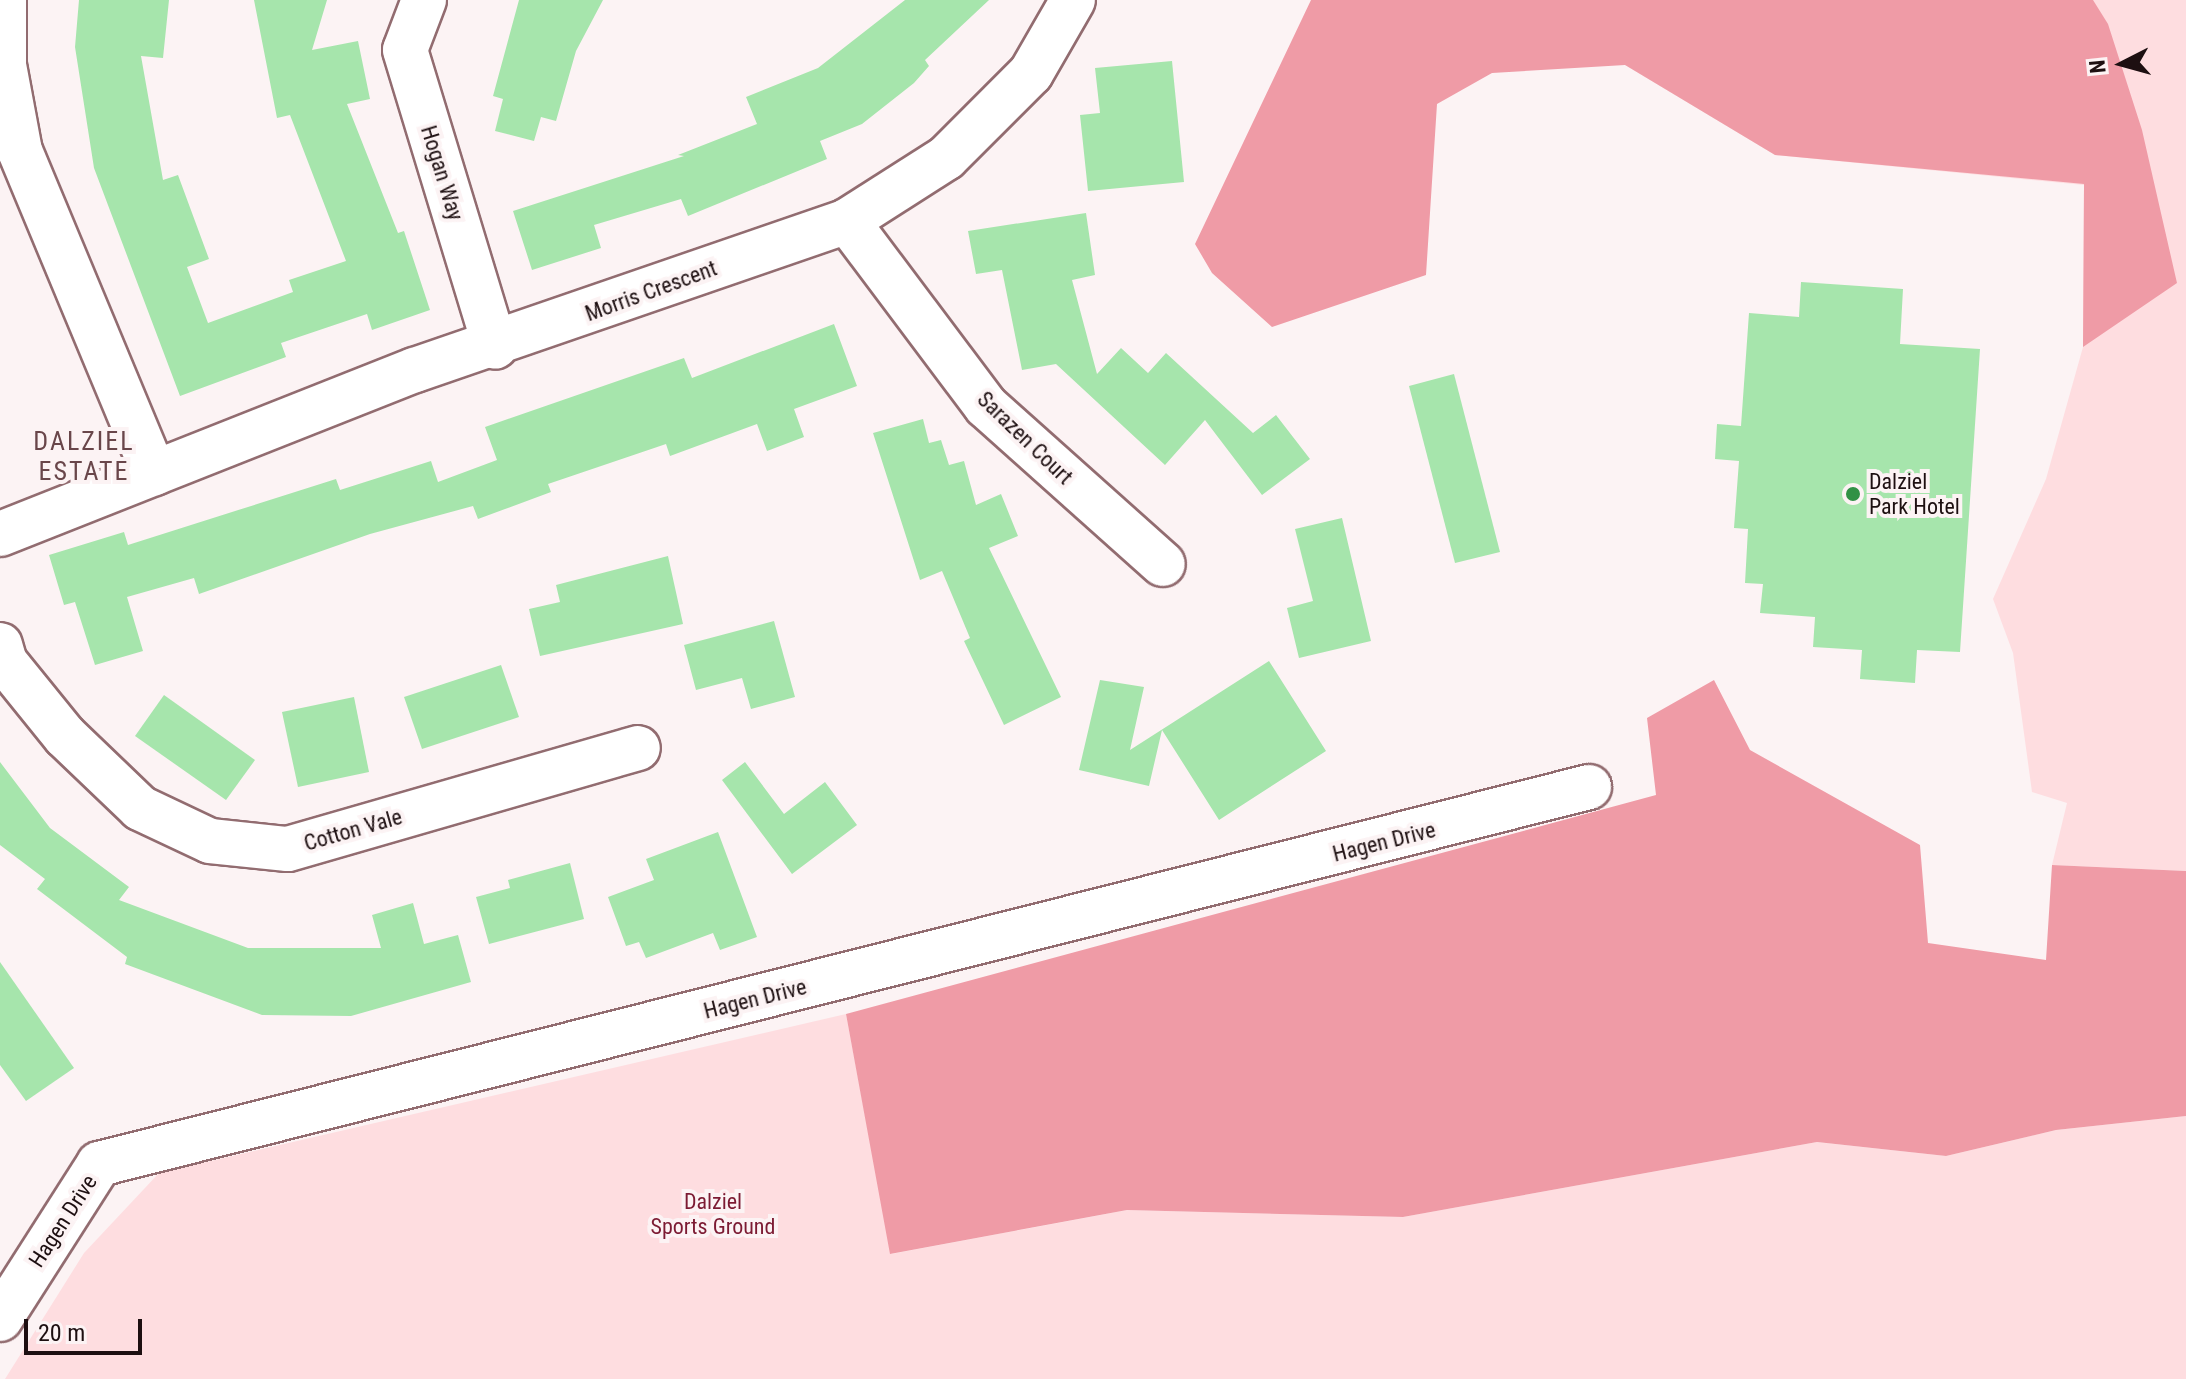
<!DOCTYPE html>
<html>
<head>
<meta charset="utf-8">
<style>
  body { margin:0 }
  #map { position:relative; width:2186px; height:1379px; overflow:hidden; background:#fcf3f4; font-family:"Roboto Condensed",sans-serif }
  div>[style] { position:absolute }
  [style*='--x'] { left:calc(var(--x)*1px); top:calc(var(--y)*1px); width:calc(var(--w)*1px); rotate:calc(var(--a)*1deg) }
  .green>* { inset:0; background:#fedde0 }
  .forest>* { inset:0; background:#ef9ba6 }
  .building>* { inset:0; background:#a6e5ac }
  .roads { filter:drop-shadow(2px 0 #926c70) drop-shadow(-2px 0 #926c70) drop-shadow(0 2px #926c70) drop-shadow(0 -2px #926c70) }
  .minor>* { height:44px; margin:-22px; padding:0 22px; transform-origin:22px; border-radius:22px; background:#fff }
  .dots>* { width:22px; height:22px; translate:-50% -50%; box-sizing:border-box; border:4px solid #fcf3f4; border-radius:50% }
  span { translate:-50% -50%; white-space:nowrap; text-align:center; line-height:1.15; -webkit-text-stroke:8px #fcf3f4; paint-order:stroke }
  .street-label { font-size:22px; color:#1d0f11 }
  .poi-label { font-size:22px; color:#1d0f11 }
  .left { translate:0 -50%; text-align:left }
  .park-label { font-size:22px; color:#7c1b33 }
  .quarter-label { font-size:26px; color:#69464a; letter-spacing:2px }
  .north { position:absolute; left:2082px; top:24px; width:80px; height:80px; -webkit-text-stroke:6px #fcf3f4; paint-order:stroke; rotate:264deg; font-size:22px; font-weight:700; line-height:32px; text-align:center; color:#1d0f11 }
  .north::after { content:''; display:block; margin:auto; width:28px; height:36px; background:#1d0f11; clip-path:polygon(50% 0,100% 100%,50% 72%,0 100%) }
  .scale { position:absolute; left:24px; top:1319px; width:118px; height:36px; box-sizing:border-box; border:4px solid #1d0f11; border-top:0; padding-left:10px; font-size:24px; line-height:28px; white-space:nowrap; color:#1d0f11; -webkit-text-stroke:6px #fcf3f4; paint-order:stroke }
</style>
</head>
<body>
<div id="map">
  <div class="green">
    <i style="clip-path:polygon(1639px 0,2186px 0,2186px 871px,2052px 865px,2067px 803px,2032px 792px,2013px 653px,1993px 599px,2046px 479px,2083px 347px,2084px 185px,1775px 155px)"></i>
    <i style="clip-path:polygon(846px 1014px,891px 1254px,1127px 1210px,1403px 1217px,1817px 1142px,1946px 1156px,2056px 1130px,2186px 1116px,2186px 1379px,5px 1379px,84px 1253px,159px 1173px)"></i>
  </div>
  <div class="forest">
    <i style="clip-path:polygon(1311px 0,2093px 0,2108px 24px,2142px 130px,2177px 283px,2083px 347px,2084px 184px,1775px 155px,1625px 65px,1492px 73px,1437px 104px,1426px 275px,1272px 327px,1212px 273px,1195px 244px)"></i>
    <i style="clip-path:polygon(1714px 680px,1750px 750px,1920px 845px,1928px 943px,2046px 960px,2052px 865px,2186px 871px,2186px 1116px,2056px 1130px,1946px 1156px,1817px 1142px,1403px 1217px,1127px 1210px,890px 1254px,846px 1014px,1656px 795px,1647px 718px)"></i>
  </div>
  <div class="building">
    <i style="clip-path:polygon(79px 0,169px 0,163px 58px,141px 56px,163px 180px,178px 175px,209px 259px,187px 267px,208px 323px,293px 292px,289px 280px,346px 261px,290px 115px,277px 118px,254px 0,327px 0,312px 50px,358px 41px,370px 99px,347px 104px,398px 233px,404px 231px,430px 310px,372px 330px,367px 314px,281px 343px,286px 357px,180px 396px,94px 168px,75px 47px)"></i>
    <i style="clip-path:polygon(519px 0,603px 0,576px 51px,556px 121px,541px 117px,534px 141px,495px 131px,503px 99px,493px 96px)"></i>
    <i style="clip-path:polygon(905px 0,989px 0,925px 60px,929px 66px,914px 83px,862px 124px,820px 141px,827px 159px,688px 216px,681px 199px,594px 225px,601px 248px,532px 270px,513px 211px,684px 156px,678px 155px,757px 124px,746px 97px,818px 68px)"></i>
    <i style="clip-path:polygon(1172px 61px,1184px 182px,1088px 191px,1080px 115px,1100px 113px,1095px 68px)"></i>
    <i style="clip-path:polygon(1086px 213px,1095px 275px,1072px 280px,1097px 374px,1121px 348px,1148px 373px,1166px 353px,1253px 433px,1276px 415px,1310px 459px,1262px 495px,1205px 420px,1165px 465px,1056px 364px,1022px 370px,1002px 270px,976px 274px,968px 231px)"></i>
    <i style="clip-path:polygon(1801px 282px,1903px 289px,1900px 344px,1980px 349px,1960px 652px,1917px 650px,1915px 683px,1860px 679px,1862px 650px,1813px 647px,1815px 617px,1760px 613px,1763px 584px,1745px 583px,1748px 529px,1734px 528px,1739px 461px,1715px 459px,1717px 424px,1741px 426px,1749px 313px,1799px 317px)"></i>
    <i style="clip-path:polygon(834px 324px,857px 386px,794px 409px,804px 437px,767px 451px,757px 424px,670px 456px,666px 444px,548px 484px,551px 492px,478px 519px,473px 506px,370px 534px,199px 594px,194px 578px,127px 597px,143px 651px,95px 665px,75px 602px,64px 605px,49px 555px,124px 532px,128px 545px,336px 479px,340px 490px,431px 461px,438px 482px,497px 460px,485px 427px,684px 358px,692px 378px)"></i>
    <i style="clip-path:polygon(1454px 374px,1500px 552px,1455px 563px,1409px 386px)"></i>
    <i style="clip-path:polygon(923px 419px,929px 443px,941px 440px,949px 465px,964px 461px,976px 505px,1001px 494px,1018px 536px,989px 548px,1061px 697px,1004px 725px,964px 641px,970px 638px,942px 571px,920px 580px,873px 433px)"></i>
    <i style="clip-path:polygon(1342px 518px,1371px 641px,1299px 658px,1287px 608px,1313px 601px,1295px 529px)"></i>
    <i style="clip-path:polygon(668px 556px,683px 624px,540px 656px,529px 609px,560px 602px,556px 585px)"></i>
    <i style="clip-path:polygon(774px 621px,795px 697px,751px 709px,742px 678px,696px 690px,684px 645px)"></i>
    <i style="clip-path:polygon(1269px 661px,1326px 751px,1219px 820px,1162px 730px,1149px 786px,1079px 770px,1100px 680px,1144px 687px,1130px 750px)"></i>
    <i style="clip-path:polygon(501px 665px,519px 717px,422px 749px,404px 697px)"></i>
    <i style="clip-path:polygon(164px 695px,255px 760px,226px 800px,135px 736px)"></i>
    <i style="clip-path:polygon(354px 697px,369px 772px,298px 787px,282px 712px)"></i>
    <i style="clip-path:polygon(0 762px,50px 828px,129px 887px,119px 900px,248px 948px,381px 948px,372px 915px,413px 903px,424px 944px,458px 935px,471px 982px,351px 1016px,262px 1015px,125px 964px,127px 957px,37px 889px,45px 879px,0 845px)"></i>
    <i style="clip-path:polygon(745px 762px,784px 814px,825px 782px,857px 825px,792px 874px,722px 780px)"></i>
    <i style="clip-path:polygon(718px 832px,757px 937px,720px 950px,713px 933px,646px 958px,639px 942px,626px 946px,608px 897px,654px 880px,646px 859px)"></i>
    <i style="clip-path:polygon(570px 863px,584px 919px,489px 944px,476px 897px,510px 888px,508px 880px)"></i>
    <i style="clip-path:polygon(0 962px,74px 1068px,26px 1101px,0 1065px)"></i>
  </div>
  <div class="roads">
    <div class="minor">
      <i style="--x:4;--y:0;--w:65;--a:90"></i>
      <i style="--x:4;--y:65;--w:87;--a:79.5"></i>
      <i style="--x:20;--y:151;--w:349;--a:67.4"></i>
      <i style="--x:424;--y:0;--w:53;--a:110.8"></i>
      <i style="--x:405;--y:50;--w:310;--a:73.1"></i>
      <i style="--x:847;--y:221;--w:231;--a:53.1"></i>
      <i style="--x:986;--y:406;--w:237;--a:41.8"></i>
      <i style="--x:0;--y:534;--w:446;--a:-21.6"></i>
      <i style="--x:415;--y:370;--w:457;--a:-19"></i>
      <i style="--x:847;--y:221;--w:117;--a:-32.5"></i>
      <i style="--x:946;--y:158;--w:120;--a:-45"></i>
      <i style="--x:1031;--y:73;--w:84;--a:-60.1"></i>
      <i style="--x:0;--y:645;--w:18;--a:74"></i>
      <i style="--x:5;--y:662;--w:95;--a:51"></i>
      <i style="--x:65;--y:736;--w:104;--a:43.8"></i>
      <i style="--x:140;--y:808;--w:77;--a:25.2"></i>
      <i style="--x:210;--y:841;--w:78;--a:5.9"></i>
      <i style="--x:288;--y:849;--w:364;--a:-16.1"></i>
      <i style="--x:0;--y:1319;--w:184;--a:-57.4"></i>
      <i style="--x:99;--y:1164;--w:1537;--a:-14.2"></i>
    </div>
  </div>
  <div class="dots">
    <i style="left:1853px;top:494px;background:#319145"></i>
  </div>
  <div class="street-label">
    <span style="left:442px;top:173px;rotate:73deg">Hogan Way</span>
    <span style="left:651px;top:291px;rotate:-20deg">Morris Crescent</span>
    <span style="left:1025px;top:438px;rotate:44deg">Sarazen Court</span>
    <span style="left:353px;top:830px;rotate:-16deg">Cotton Vale</span>
    <span style="left:1384px;top:842px;rotate:-14deg">Hagen Drive</span>
    <span style="left:755px;top:999px;rotate:-14deg">Hagen Drive</span>
    <span style="left:63px;top:1221px;rotate:-57deg">Hagen Drive</span>
  </div>
  <div class="poi-label">
    <span class="left" style="left:1869px;top:494px">Dalziel<br>Park Hotel</span>
  </div>
  <div class="park-label">
    <span style="left:713px;top:1214px">Dalziel<br>Sports Ground</span>
  </div>
  <div class="quarter-label">
    <span style="left:84px;top:457px">DALZIEL<br>ESTATE</span>
  </div>
  <div class="north">N</div>
  <div class="scale">20 m</div>
</div>
</body>
</html>
